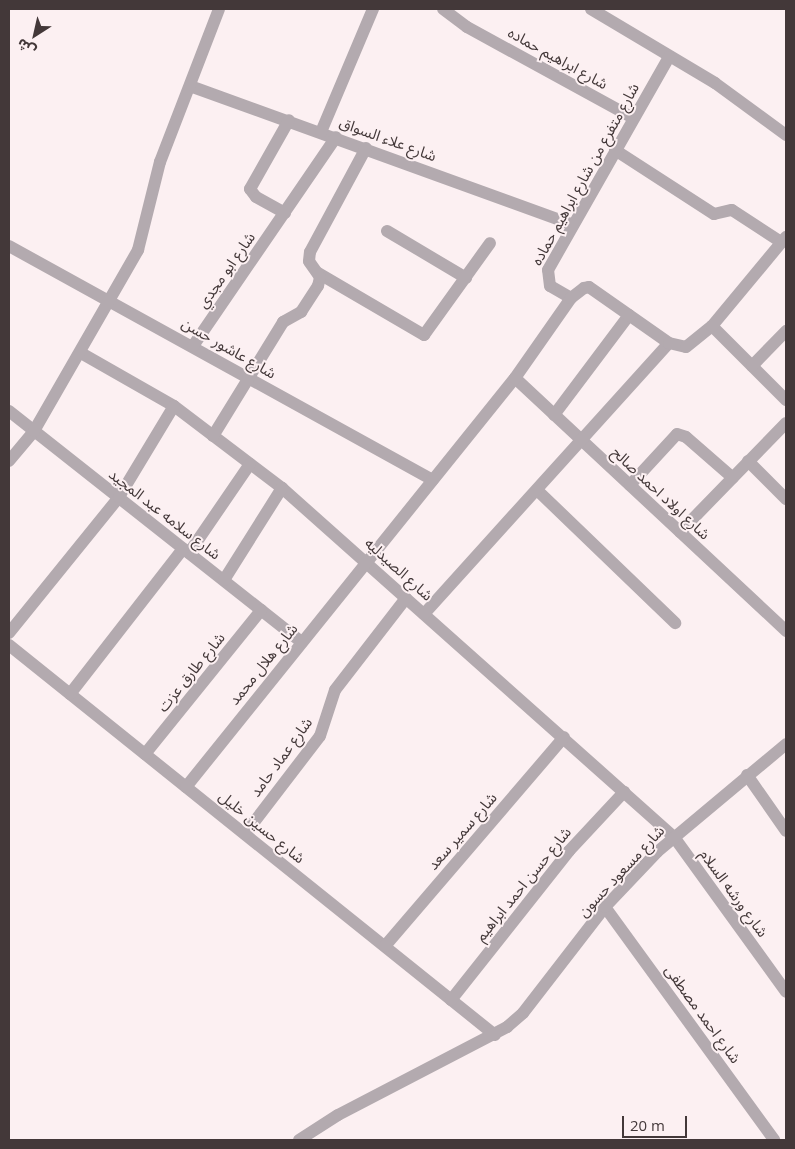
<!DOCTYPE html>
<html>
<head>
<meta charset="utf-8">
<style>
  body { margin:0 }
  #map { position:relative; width:795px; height:1149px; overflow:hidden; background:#fcf0f2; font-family:"Open Sans","Noto Sans Arabic",sans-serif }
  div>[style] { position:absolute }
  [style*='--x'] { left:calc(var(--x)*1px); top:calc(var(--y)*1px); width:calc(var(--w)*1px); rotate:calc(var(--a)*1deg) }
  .street>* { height:12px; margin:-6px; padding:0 6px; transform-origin:6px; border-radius:6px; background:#b3aaaf }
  span { translate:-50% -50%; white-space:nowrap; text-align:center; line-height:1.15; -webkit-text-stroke:4px #fcf0f2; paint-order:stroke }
  .street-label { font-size:15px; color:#433839 }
  .frame { position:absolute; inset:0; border:10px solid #433839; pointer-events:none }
  .north { position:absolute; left:10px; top:10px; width:50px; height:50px; -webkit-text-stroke:4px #fcf0f2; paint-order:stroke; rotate:215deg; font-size:14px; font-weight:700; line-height:20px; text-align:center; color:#433839 }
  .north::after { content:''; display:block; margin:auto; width:18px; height:22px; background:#433839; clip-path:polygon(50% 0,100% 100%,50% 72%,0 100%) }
  .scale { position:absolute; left:622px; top:1116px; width:65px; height:22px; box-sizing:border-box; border:2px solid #433839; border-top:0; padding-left:6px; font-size:15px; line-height:18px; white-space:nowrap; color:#433839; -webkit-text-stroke:4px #fcf0f2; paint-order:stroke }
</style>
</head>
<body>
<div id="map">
  <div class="street">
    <i style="--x:443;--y:9;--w:30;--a:37"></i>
    <i style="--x:467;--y:27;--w:189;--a:28.7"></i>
    <i style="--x:591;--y:9;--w:144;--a:30.8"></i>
    <i style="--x:715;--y:83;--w:88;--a:36.2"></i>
    <i style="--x:190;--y:86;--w:407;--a:19.9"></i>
    <i style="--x:321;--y:132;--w:134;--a:-67.1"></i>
    <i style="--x:615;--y:150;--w:118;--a:32.9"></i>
    <i style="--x:714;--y:214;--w:18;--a:-13"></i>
    <i style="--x:732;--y:210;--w:59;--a:33.1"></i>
    <i style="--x:285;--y:213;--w:33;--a:-151"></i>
    <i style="--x:256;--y:197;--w:10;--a:-127"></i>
    <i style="--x:250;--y:189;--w:79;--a:-60.5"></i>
    <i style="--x:387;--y:231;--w:92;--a:30.7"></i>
    <i style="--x:9;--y:246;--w:484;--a:28.9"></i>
    <i style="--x:318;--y:273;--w:123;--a:30.3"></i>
    <i style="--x:424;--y:335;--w:113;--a:-54.3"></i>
    <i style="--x:571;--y:298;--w:24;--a:-150"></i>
    <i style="--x:550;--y:286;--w:16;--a:-97"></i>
    <i style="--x:548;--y:270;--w:245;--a:-60.4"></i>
    <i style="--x:712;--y:326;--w:105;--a:45"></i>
    <i style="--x:193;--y:346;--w:253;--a:-55.6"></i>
    <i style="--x:81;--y:353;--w:107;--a:29.7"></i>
    <i style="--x:174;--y:406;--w:136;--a:37.2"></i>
    <i style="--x:282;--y:488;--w:525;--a:41.68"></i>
    <i style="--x:674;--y:837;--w:191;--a:54.1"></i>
    <i style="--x:752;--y:366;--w:49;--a:-45.8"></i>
    <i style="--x:515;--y:378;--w:371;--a:43"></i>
    <i style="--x:9;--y:411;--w:373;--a:38.3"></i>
    <i style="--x:554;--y:415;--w:125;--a:-53.1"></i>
    <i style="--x:213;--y:436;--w:134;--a:-58.4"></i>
    <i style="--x:283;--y:322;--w:21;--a:-29"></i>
    <i style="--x:301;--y:312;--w:31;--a:-57"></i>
    <i style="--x:318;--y:286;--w:9;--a:-77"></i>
    <i style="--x:320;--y:277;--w:19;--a:-125"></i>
    <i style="--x:309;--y:261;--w:9;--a:-84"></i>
    <i style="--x:310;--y:252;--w:118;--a:-61.7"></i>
    <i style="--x:9;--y:461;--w:39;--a:-50"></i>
    <i style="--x:34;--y:431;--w:209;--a:-60.1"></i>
    <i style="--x:138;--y:250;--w:91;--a:-76"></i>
    <i style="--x:160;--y:162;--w:164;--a:-68.9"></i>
    <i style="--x:748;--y:461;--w:54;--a:45"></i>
    <i style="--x:630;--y:485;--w:69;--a:-47.3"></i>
    <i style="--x:677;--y:434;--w:9;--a:18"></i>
    <i style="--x:686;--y:437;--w:62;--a:41.1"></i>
    <i style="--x:537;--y:490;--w:192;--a:43.9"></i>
    <i style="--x:680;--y:532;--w:152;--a:-45.8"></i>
    <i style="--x:189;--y:553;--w:108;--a:-55.6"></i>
    <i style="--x:224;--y:580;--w:109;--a:-57.8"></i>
    <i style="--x:424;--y:614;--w:365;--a:-47.9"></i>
    <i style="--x:9;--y:633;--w:175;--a:-51"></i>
    <i style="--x:119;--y:497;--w:106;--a:-58.9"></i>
    <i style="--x:9;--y:645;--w:623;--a:38.75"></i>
    <i style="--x:70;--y:694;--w:184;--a:-52.1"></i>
    <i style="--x:145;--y:754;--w:185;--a:-51.1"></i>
    <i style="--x:747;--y:775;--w:68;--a:55.1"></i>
    <i style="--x:186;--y:787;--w:525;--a:-51.19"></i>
    <i style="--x:515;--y:378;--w:98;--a:-55"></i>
    <i style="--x:571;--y:298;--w:16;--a:-38"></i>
    <i style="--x:584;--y:288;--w:5;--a:-11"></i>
    <i style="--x:589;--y:287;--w:98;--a:35"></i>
    <i style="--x:669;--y:343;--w:17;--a:13"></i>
    <i style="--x:686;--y:347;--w:33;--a:-39"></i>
    <i style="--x:712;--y:326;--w:116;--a:-50.3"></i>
    <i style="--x:245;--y:834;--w:123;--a:-52.6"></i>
    <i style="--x:320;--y:736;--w:48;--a:-71.9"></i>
    <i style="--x:335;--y:690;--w:116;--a:-52.3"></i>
    <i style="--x:605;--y:907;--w:288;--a:54"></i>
    <i style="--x:385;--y:946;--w:275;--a:-49.4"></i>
    <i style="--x:451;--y:1000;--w:190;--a:-51.6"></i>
    <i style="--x:569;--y:851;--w:81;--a:-47"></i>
    <i style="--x:299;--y:1140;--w:46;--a:-32.7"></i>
    <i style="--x:338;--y:1115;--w:191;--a:-27.5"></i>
    <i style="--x:507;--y:1027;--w:21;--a:-41"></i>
    <i style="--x:523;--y:1013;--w:134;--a:-52.3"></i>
    <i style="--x:605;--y:907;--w:76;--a:-46.6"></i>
    <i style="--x:657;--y:852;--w:168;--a:-39.9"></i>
  </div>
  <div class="street-label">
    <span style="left:558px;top:58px;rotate:29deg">شارع ابراهيم حماده</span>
    <span style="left:388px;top:139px;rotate:20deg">شارع علاء السواق</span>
    <span style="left:585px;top:174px;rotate:-61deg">شارع متفرع من شارع ابراهيم حماده</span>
    <span style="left:226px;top:270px;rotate:-55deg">شارع ابو مجدي</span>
    <span style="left:229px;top:348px;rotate:30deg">شارع عاشور حسن</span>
    <span style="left:661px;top:493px;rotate:43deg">شارع اولاد احمد صالح</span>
    <span style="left:165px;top:514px;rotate:38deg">شارع سلامه عبد المجيد</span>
    <span style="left:399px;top:569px;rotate:42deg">شارع الصيدليه</span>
    <span style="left:263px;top:664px;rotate:-51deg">شارع هلال محمد</span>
    <span style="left:191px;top:672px;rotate:-51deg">شارع طارق عزت</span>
    <span style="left:281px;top:757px;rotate:-54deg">شارع عماد حامد</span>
    <span style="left:262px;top:827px;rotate:39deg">شارع حسين خليل</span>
    <span style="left:462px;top:831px;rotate:-49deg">شارع سمير سعد</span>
    <span style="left:621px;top:871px;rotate:-47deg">شارع مسعود حسون</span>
    <span style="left:523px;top:884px;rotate:-51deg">شارع حسن احمد ابراهيم</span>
    <span style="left:734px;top:893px;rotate:54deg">شارع ورشه السلام</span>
    <span style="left:703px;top:1014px;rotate:54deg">شارع احمد مصطفى</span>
  </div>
  <div class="frame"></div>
  <div class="north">ش</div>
  <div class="scale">20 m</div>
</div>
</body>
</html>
